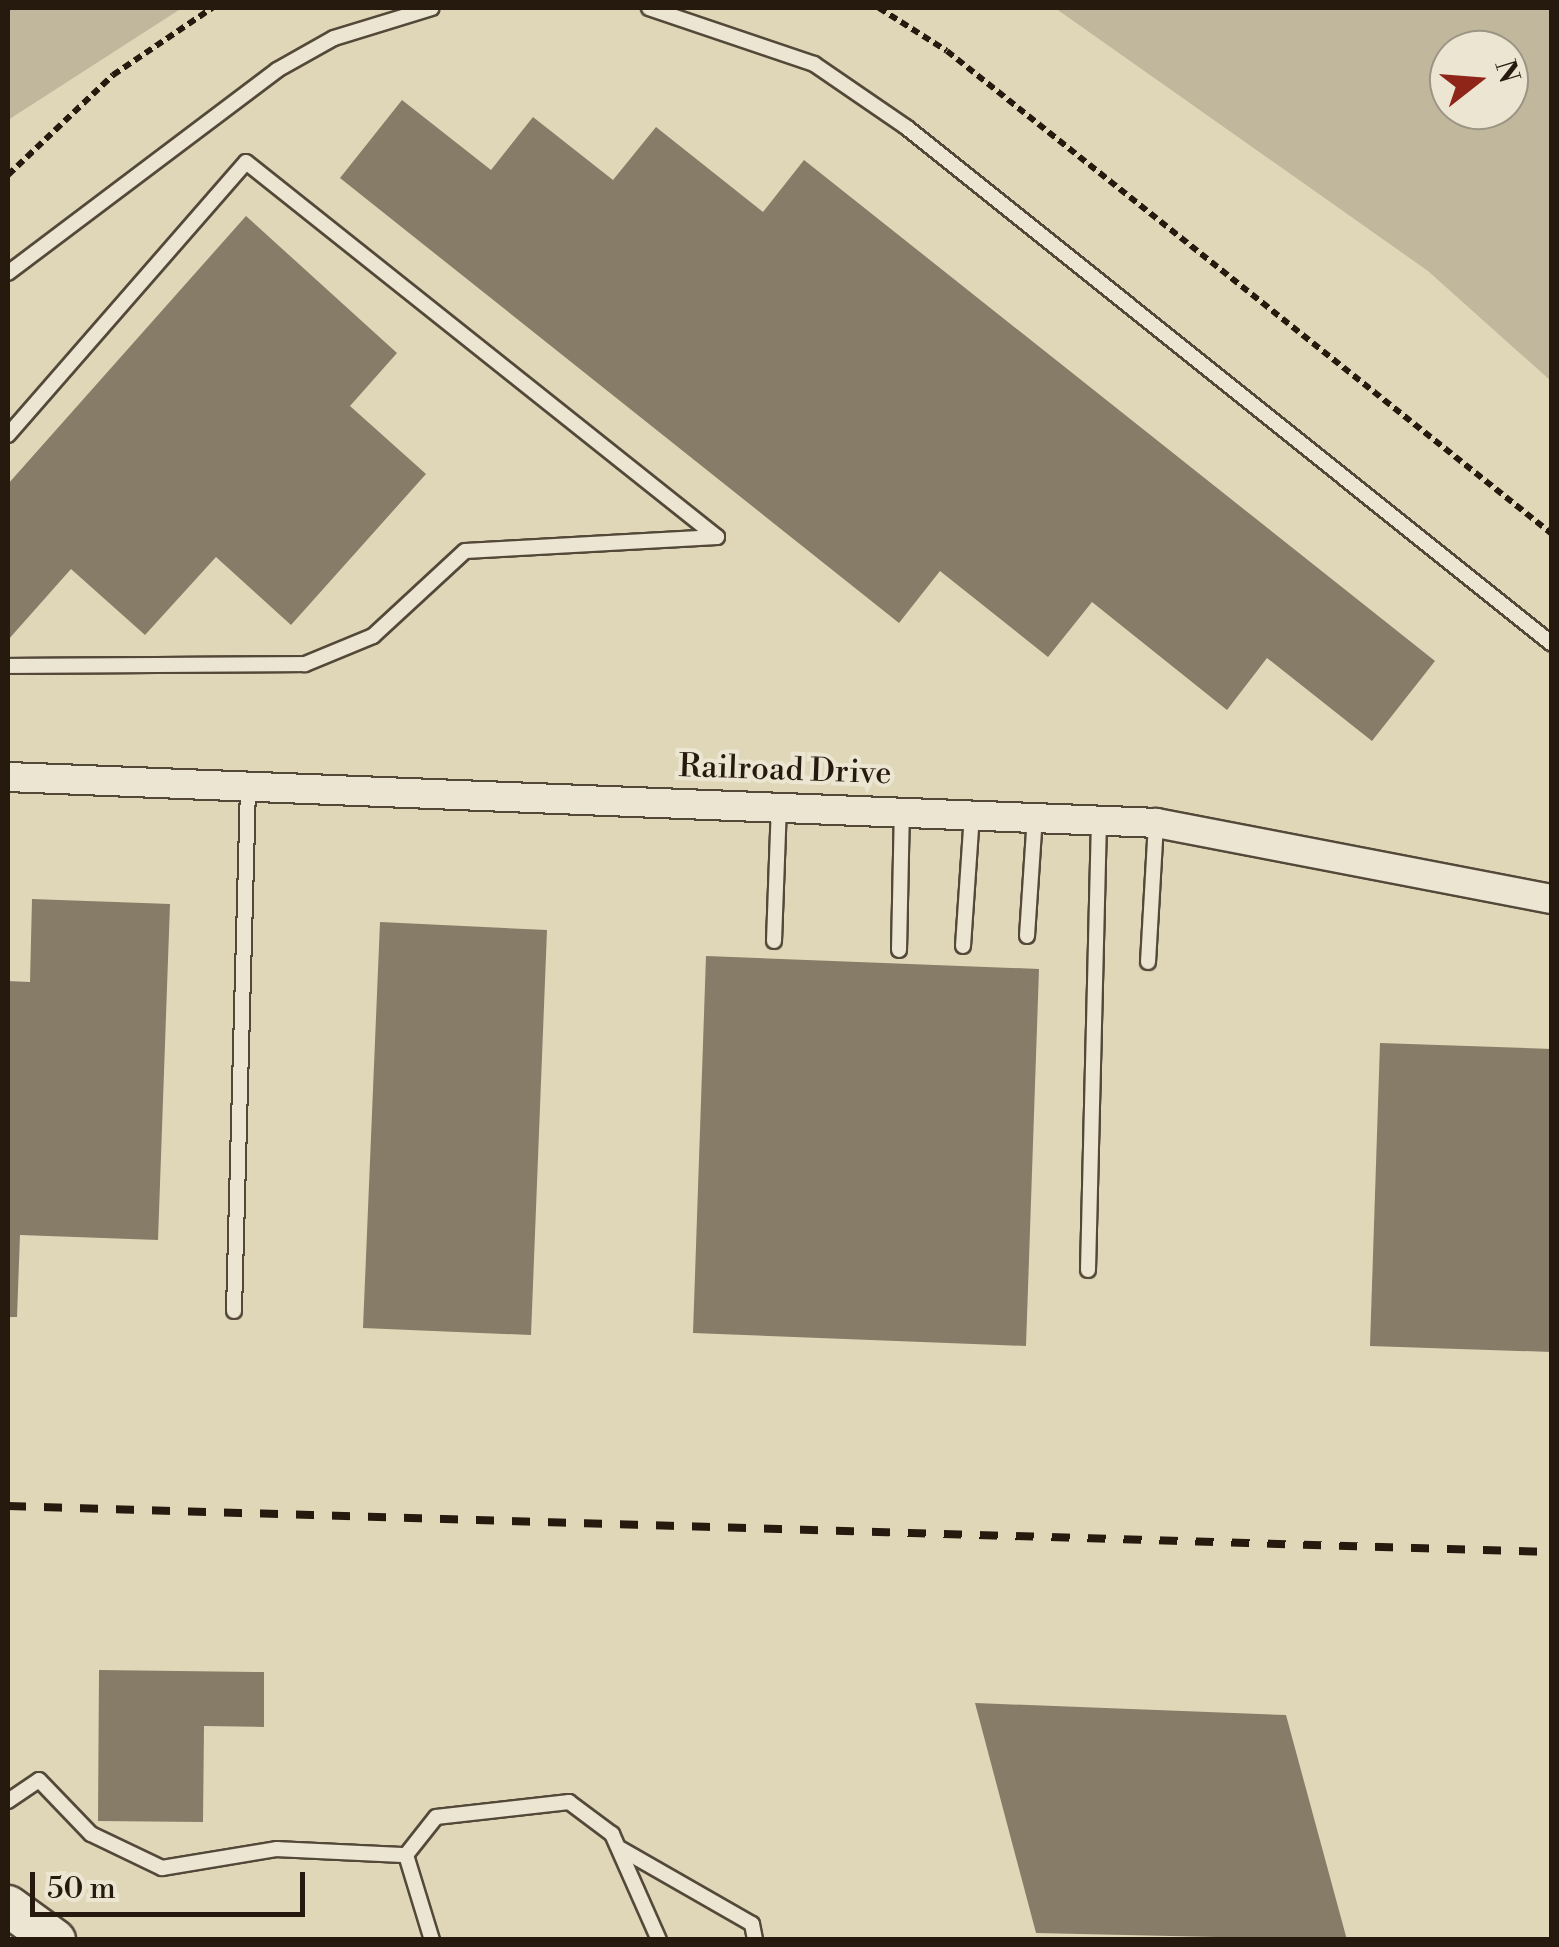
<!DOCTYPE html>
<html>
<head>
<meta charset="utf-8">
<style>
  body { margin:0 }
  #map { position:relative; width:1559px; height:1947px; overflow:hidden; background:#e0d7b9; font-family:"Libre Bodoni",serif }
  div>[style] { position:absolute }
  [style*='--x'] { left:calc(var(--x)*1px); top:calc(var(--y)*1px); width:calc(var(--w)*1px); rotate:calc(var(--a)*1deg) }
  .green>* { inset:0; background:#c0b79c }
  .building>* { inset:0; background:#877c67 }
  .path>* { height:6px; margin-top:-3px; transform-origin:0; background:repeating-linear-gradient(90deg,#261a0e 0 8px,transparent 0 13px) }
  .roads { filter:drop-shadow(2px 0 #544939) drop-shadow(-2px 0 #544939) drop-shadow(0 2px #544939) drop-shadow(0 -2px #544939) }
  .lane>* { height:14px; margin:-7px; padding:0 7px; transform-origin:7px; border-radius:7px; background:#ebe5d2 }
  .street>* { height:28px; margin:-14px; padding:0 14px; transform-origin:14px; border-radius:14px; background:#ebe5d2 }
  .secondary>* { height:40px; margin:-20px; padding:0 20px; transform-origin:20px; border-radius:20px; background:#ebe5d2 }
  .rail>* { height:8px; margin-top:-4px; transform-origin:0; background:repeating-linear-gradient(90deg,#261a0e 0 18px,transparent 0 36px) }
  span { translate:-50% -50%; white-space:nowrap; text-align:center; line-height:1.15; -webkit-text-stroke:8px #ebe5d2; paint-order:stroke }
  .street-label { font-size:32px; color:#261a0e }
  .frame { position:absolute; inset:0; border:10px solid #261a0e; pointer-events:none }
  .north { position:absolute; left:1429px; top:30px; width:100px; height:100px; box-sizing:border-box; background:#ebe5d2; border:2px solid #9c9484; border-radius:50%; rotate:73deg; font-size:28px; font-weight:700; line-height:40px; text-align:center; color:#261a0e }
  .north::after { content:''; display:block; margin:auto; width:35px; height:45px; background:#8f2418; clip-path:polygon(50% 0,100% 100%,50% 72%,0 100%) }
  .scale { position:absolute; left:30px; top:1872px; width:275px; height:45px; box-sizing:border-box; border:5px solid #261a0e; border-top:0; padding-left:12px; font-size:30px; line-height:35px; white-space:nowrap; color:#261a0e; -webkit-text-stroke:8px #ebe5d2; paint-order:stroke }
</style>
</head>
<body>
<div id="map">
  <div class="green">
    <i style="clip-path:polygon(8px 8px,182px 8px,8px 120px)"></i>
    <i style="clip-path:polygon(evenodd,1055px 8px,1551px 8px,1551px 381px,1428px 271px,1055px 8px,1449px 50px,1509px 50px,1509px 110px,1449px 110px,1449px 50px)"></i>
  </div>
  <div class="building">
    <i style="clip-path:polygon(402px 100px,491px 170px,533px 117px,613px 180px,656px 127px,763px 212px,804px 160px,1435px 661px,1372px 741px,1267px 658px,1227px 710px,1092px 602px,1048px 657px,940px 571px,899px 623px,340px 178px)"></i>
    <i style="clip-path:polygon(246px 216px,397px 353px,350px 406px,426px 474px,291px 625px,216px 557px,145px 635px,71px 569px,8px 640px,8px 484px)"></i>
    <i style="clip-path:polygon(32px 899px,170px 904px,158px 1240px,20px 1235px,17px 1317px,8px 1317px,8px 981px,30px 982px)"></i>
    <i style="clip-path:polygon(380px 922px,547px 930px,531px 1335px,363px 1328px)"></i>
    <i style="clip-path:polygon(706px 956px,1039px 969px,1026px 1346px,693px 1333px)"></i>
    <i style="clip-path:polygon(1380px 1043px,1552px 1049px,1552px 1352px,1370px 1346px)"></i>
    <i style="clip-path:polygon(99px 1670px,264px 1672px,264px 1727px,204px 1726px,203px 1822px,98px 1821px)"></i>
    <i style="clip-path:polygon(975px 1703px,1286px 1715px,1347px 1940px,1036px 1933px)"></i>
  </div>
  <div class="path">
    <i style="--x:879;--y:8;--w:80;--a:32.3"></i>
    <i style="--x:947;--y:51;--w:774;--a:38.6"></i>
    <i style="--x:8;--y:175;--w:145;--a:-43.6"></i>
    <i style="--x:113;--y:75;--w:120;--a:-34.1"></i>
  </div>
  <div class="roads">
    <div class="lane">
      <i style="--x:649;--y:8;--w:174;--a:18.7"></i>
      <i style="--x:814;--y:64;--w:112;--a:34.4"></i>
      <i style="--x:906;--y:127;--w:827;--a:38.67"></i>
      <i style="--x:8;--y:273;--w:337;--a:-37"></i>
      <i style="--x:277;--y:70;--w:65;--a:-29.3"></i>
      <i style="--x:334;--y:38;--w:102;--a:-17"></i>
      <i style="--x:8;--y:435;--w:362;--a:-48.9"></i>
      <i style="--x:246;--y:162;--w:602;--a:38.53"></i>
      <i style="--x:717;--y:537;--w:252;--a:176.8"></i>
      <i style="--x:465;--y:551;--w:125;--a:137.3"></i>
      <i style="--x:373;--y:636;--w:74;--a:157.6"></i>
      <i style="--x:305;--y:664;--w:297;--a:179.6"></i>
      <i style="--x:1027;--y:936;--w:119;--a:-86.2"></i>
      <i style="--x:774;--y:941;--w:136;--a:-87.9"></i>
      <i style="--x:963;--y:946;--w:132;--a:-86.1"></i>
      <i style="--x:899;--y:950;--w:140;--a:-88.8"></i>
      <i style="--x:1148;--y:962;--w:139;--a:-86.7"></i>
      <i style="--x:1088;--y:1270;--w:450;--a:-88.6"></i>
      <i style="--x:234;--y:1311;--w:525;--a:-88.47"></i>
      <i style="--x:8;--y:1801;--w:37;--a:-34"></i>
      <i style="--x:39;--y:1780;--w:75;--a:46.1"></i>
      <i style="--x:91;--y:1834;--w:79;--a:25.6"></i>
      <i style="--x:162;--y:1868;--w:117;--a:-9.4"></i>
      <i style="--x:277;--y:1849;--w:129;--a:2.7"></i>
      <i style="--x:406;--y:1855;--w:89;--a:73"></i>
      <i style="--x:621;--y:1849;--w:151;--a:29.8"></i>
      <i style="--x:752;--y:1924;--w:16;--a:79"></i>
      <i style="--x:406;--y:1855;--w:48;--a:-51.7"></i>
      <i style="--x:436;--y:1817;--w:134;--a:-6.4"></i>
      <i style="--x:569;--y:1802;--w:54;--a:36.7"></i>
      <i style="--x:612;--y:1834;--w:116;--a:66.1"></i>
    </div>
    <div class="street">
      <i style="--x:8;--y:777;--w:1149;--a:2.29"></i>
      <i style="--x:1156;--y:823;--w:403;--a:10.9"></i>
    </div>
    <div class="secondary">
      <i style="--x:8;--y:1906;--w:58;--a:35.9"></i>
    </div>
  </div>
  <div class="rail">
    <i style="--x:8;--y:1506;--w:1545;--a:1.71"></i>
  </div>
  <div class="street-label">
    <span style="left:785px;top:770px;rotate:2deg">Railroad Drive</span>
  </div>
  <div class="frame"></div>
  <div class="north">N</div>
  <div class="scale">50 m</div>
</div>
</body>
</html>
